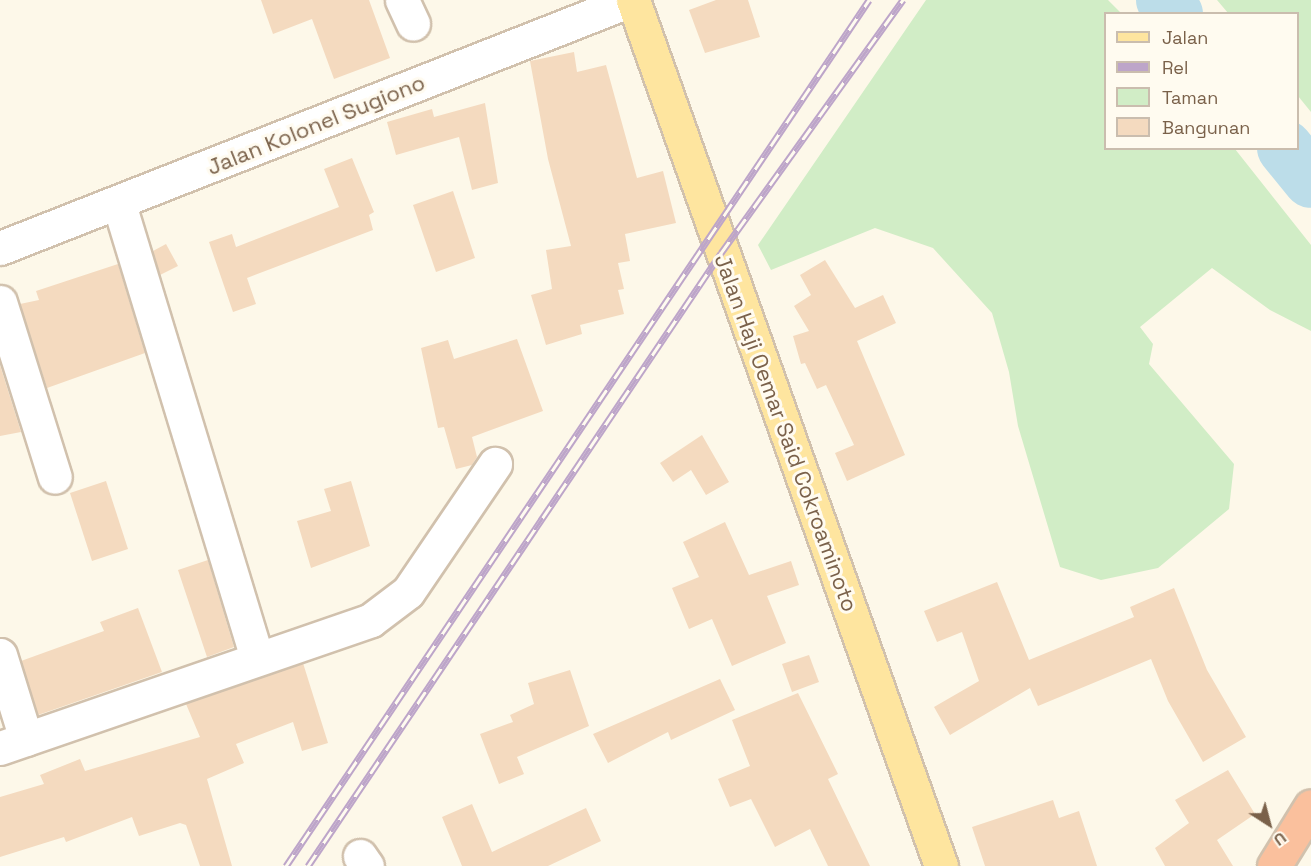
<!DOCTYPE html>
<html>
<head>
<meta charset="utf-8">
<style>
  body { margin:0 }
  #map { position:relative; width:1311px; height:866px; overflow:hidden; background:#fdf8e9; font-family:"Space Grotesk",sans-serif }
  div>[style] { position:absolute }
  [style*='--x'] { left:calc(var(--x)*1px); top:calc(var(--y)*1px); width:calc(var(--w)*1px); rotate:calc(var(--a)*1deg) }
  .green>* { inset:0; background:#d1edc6 }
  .river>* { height:56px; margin:-28px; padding:0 28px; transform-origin:28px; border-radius:28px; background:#bcdde9 }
  .building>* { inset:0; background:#f4dabf }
  .roads { filter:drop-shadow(2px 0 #d1c1ad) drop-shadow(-2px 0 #d1c1ad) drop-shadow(0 2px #d1c1ad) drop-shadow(0 -2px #d1c1ad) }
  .minor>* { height:33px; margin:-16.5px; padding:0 16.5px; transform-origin:16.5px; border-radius:16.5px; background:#fff }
  .major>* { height:33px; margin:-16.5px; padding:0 16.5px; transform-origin:16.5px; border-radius:16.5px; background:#fee59f }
  .highway>* { height:33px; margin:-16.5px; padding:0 16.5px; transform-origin:16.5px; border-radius:16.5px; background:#fac09d }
  .rail>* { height:7px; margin-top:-3.5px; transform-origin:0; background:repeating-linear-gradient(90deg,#fffbf0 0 14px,#bda5c9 0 28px); box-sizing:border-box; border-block:2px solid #bda5c9 }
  span { translate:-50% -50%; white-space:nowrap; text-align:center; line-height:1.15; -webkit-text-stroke:6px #fffbf0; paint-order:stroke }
  .street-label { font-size:22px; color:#7a614a }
  .legend { position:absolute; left:1104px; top:12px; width:195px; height:138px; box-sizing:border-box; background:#fffbf0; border:2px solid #cabdae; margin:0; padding:8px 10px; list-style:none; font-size:18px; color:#7a614a }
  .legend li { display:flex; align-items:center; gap:12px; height:30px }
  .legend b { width:30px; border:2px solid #cabdae }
  .north { position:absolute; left:1239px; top:794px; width:60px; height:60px; -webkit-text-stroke:4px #fffbf0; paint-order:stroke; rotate:144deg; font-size:16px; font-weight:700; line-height:24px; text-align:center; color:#7a614a }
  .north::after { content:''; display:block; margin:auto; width:21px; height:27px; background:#7a614a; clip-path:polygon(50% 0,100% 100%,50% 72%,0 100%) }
</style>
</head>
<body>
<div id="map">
  <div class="green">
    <i style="clip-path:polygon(926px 0,1108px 0,1121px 13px,1106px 14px,1106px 148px,1235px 149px,1311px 245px,1311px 331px,1270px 310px,1212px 268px,1140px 327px,1153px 344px,1149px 364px,1234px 464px,1229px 509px,1158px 568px,1101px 580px,1060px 567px,1018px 426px,1009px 372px,992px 313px,933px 248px,875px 228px,771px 270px,758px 245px)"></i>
    <i style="clip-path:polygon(1217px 0,1311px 0,1311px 112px,1298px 96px,1298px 14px,1228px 13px)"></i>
  </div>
  <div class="river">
    <i style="--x:1164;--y:0;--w:18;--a:52"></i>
    <i style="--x:1285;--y:148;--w:41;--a:50.9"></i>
  </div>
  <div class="building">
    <i style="clip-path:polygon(261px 0,369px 0,390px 58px,334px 79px,312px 19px,273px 34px)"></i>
    <i style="clip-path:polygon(716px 0,748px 0,760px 37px,705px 53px,689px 10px)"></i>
    <i style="clip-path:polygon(574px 52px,577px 72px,606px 65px,637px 178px,663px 171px,676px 223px,625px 234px,630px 261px,618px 263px,624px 289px,618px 290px,624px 314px,580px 325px,582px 334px,546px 345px,531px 295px,552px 289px,546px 250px,571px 246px,548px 159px,530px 61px)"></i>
    <i style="clip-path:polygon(485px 103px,498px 183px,472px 190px,459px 137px,396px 155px,387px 122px,432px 109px,434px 117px)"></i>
    <i style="clip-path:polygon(352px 158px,374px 212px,369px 215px,373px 230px,247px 278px,256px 304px,233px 312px,209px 242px,232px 234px,236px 247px,339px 207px,324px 169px)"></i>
    <i style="clip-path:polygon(453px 191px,475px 258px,436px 272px,413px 205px)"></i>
    <i style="clip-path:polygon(166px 244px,178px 266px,160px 275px,153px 251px)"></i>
    <i style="clip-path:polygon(825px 260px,855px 308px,883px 295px,896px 323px,857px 341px,905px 455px,847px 481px,835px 453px,854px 445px,826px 385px,817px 389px,805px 363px,801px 364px,793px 336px,809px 331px,794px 306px,811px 295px,800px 275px)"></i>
    <i style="clip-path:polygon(118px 264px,145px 353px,47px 388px,20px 304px,39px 300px,36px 291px)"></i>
    <i style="clip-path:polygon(517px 339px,543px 411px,472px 437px,477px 457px,472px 465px,456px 469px,444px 427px,438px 428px,421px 348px,448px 340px,454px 359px)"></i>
    <i style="clip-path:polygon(0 365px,21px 432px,0 436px)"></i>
    <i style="clip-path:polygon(702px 435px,729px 482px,706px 495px,691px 470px,673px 482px,660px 463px)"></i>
    <i style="clip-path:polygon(106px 481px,128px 549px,92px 561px,70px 493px)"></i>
    <i style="clip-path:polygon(351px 481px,370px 546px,311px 568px,297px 521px,331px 511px,324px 489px)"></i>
    <i style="clip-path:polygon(725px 522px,749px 575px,791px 561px,799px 585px,767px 596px,786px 643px,732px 666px,712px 619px,689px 629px,672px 588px,699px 577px,683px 542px)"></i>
    <i style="clip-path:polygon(208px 560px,234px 647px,207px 657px,178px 570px)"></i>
    <i style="clip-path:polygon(997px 582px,1029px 660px,1134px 617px,1130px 607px,1174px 588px,1207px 670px,1246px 737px,1203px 762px,1168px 701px,1151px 659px,1038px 706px,1030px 688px,950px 735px,934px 707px,979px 681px,962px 632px,937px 642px,924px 611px)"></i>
    <i style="clip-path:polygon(138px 608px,162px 672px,38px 715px,21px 661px,104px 631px,100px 622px)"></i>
    <i style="clip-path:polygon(809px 655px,819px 682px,792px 692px,782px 664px)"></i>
    <i style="clip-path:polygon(303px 663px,328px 743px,302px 751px,293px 722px,236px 744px,244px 763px,207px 779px,232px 866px,200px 866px,186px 825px,180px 823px,139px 836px,132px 817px,66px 842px,64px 837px,0 857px,0 797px,44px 784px,40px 775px,80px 759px,85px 771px,200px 737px,186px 704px)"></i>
    <i style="clip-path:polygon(570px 670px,589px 726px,517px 757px,524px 774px,499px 784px,480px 734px,513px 722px,510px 715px,534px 704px,528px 683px)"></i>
    <i style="clip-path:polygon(720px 679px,735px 710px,671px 740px,668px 732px,608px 763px,593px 734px)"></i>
    <i style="clip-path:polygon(798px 693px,838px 774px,828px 779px,870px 866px,828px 866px,810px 829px,775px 847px,751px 799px,730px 807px,718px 779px,750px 766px,732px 720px)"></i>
    <i style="clip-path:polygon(1228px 770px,1255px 814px,1217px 840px,1233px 866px,1165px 866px,1155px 848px,1189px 823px,1175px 800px)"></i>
    <i style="clip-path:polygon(1053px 800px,1059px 818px,1079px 811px,1097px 866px,985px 866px,972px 827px)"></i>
    <i style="clip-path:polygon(472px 804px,492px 852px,586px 808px,601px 841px,548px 866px,462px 866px,442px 817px)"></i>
  </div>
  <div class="roads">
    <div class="minor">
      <i style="--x:402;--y:0;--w:26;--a:65"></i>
      <i style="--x:119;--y:204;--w:475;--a:73.1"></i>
      <i style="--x:0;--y:248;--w:678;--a:-21.46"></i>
      <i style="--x:0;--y:302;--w:183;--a:72.6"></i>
      <i style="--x:0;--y:655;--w:88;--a:72.8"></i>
      <i style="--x:0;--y:748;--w:392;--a:-19"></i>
      <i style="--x:371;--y:620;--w:46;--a:-37.1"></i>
      <i style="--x:408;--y:592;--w:155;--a:-55.8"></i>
      <i style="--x:360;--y:856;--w:12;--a:55"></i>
    </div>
    <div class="major">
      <i style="--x:633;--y:0;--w:919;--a:70.42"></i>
    </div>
    <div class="highway">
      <i style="--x:1274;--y:866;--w:70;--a:-58.3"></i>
    </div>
  </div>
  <div class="rail">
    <i style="--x:286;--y:866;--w:1044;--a:-56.05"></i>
    <i style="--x:308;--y:866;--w:739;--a:-56.03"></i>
    <i style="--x:721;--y:253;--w:312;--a:-54.3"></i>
  </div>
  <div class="street-label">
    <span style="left:316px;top:125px;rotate:-22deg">Jalan Kolonel Sugiono</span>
    <span style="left:786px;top:433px;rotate:70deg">Jalan Haji Oemar Said Cokroaminoto</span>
  </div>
  <ul class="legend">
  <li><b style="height:8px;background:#fee59f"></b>Jalan</li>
  <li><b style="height:8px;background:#bda5c9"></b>Rel</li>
  <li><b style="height:16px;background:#d1edc6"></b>Taman</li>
  <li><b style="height:16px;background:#f4dabf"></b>Bangunan</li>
  </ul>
  <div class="north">U</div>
</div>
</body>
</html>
